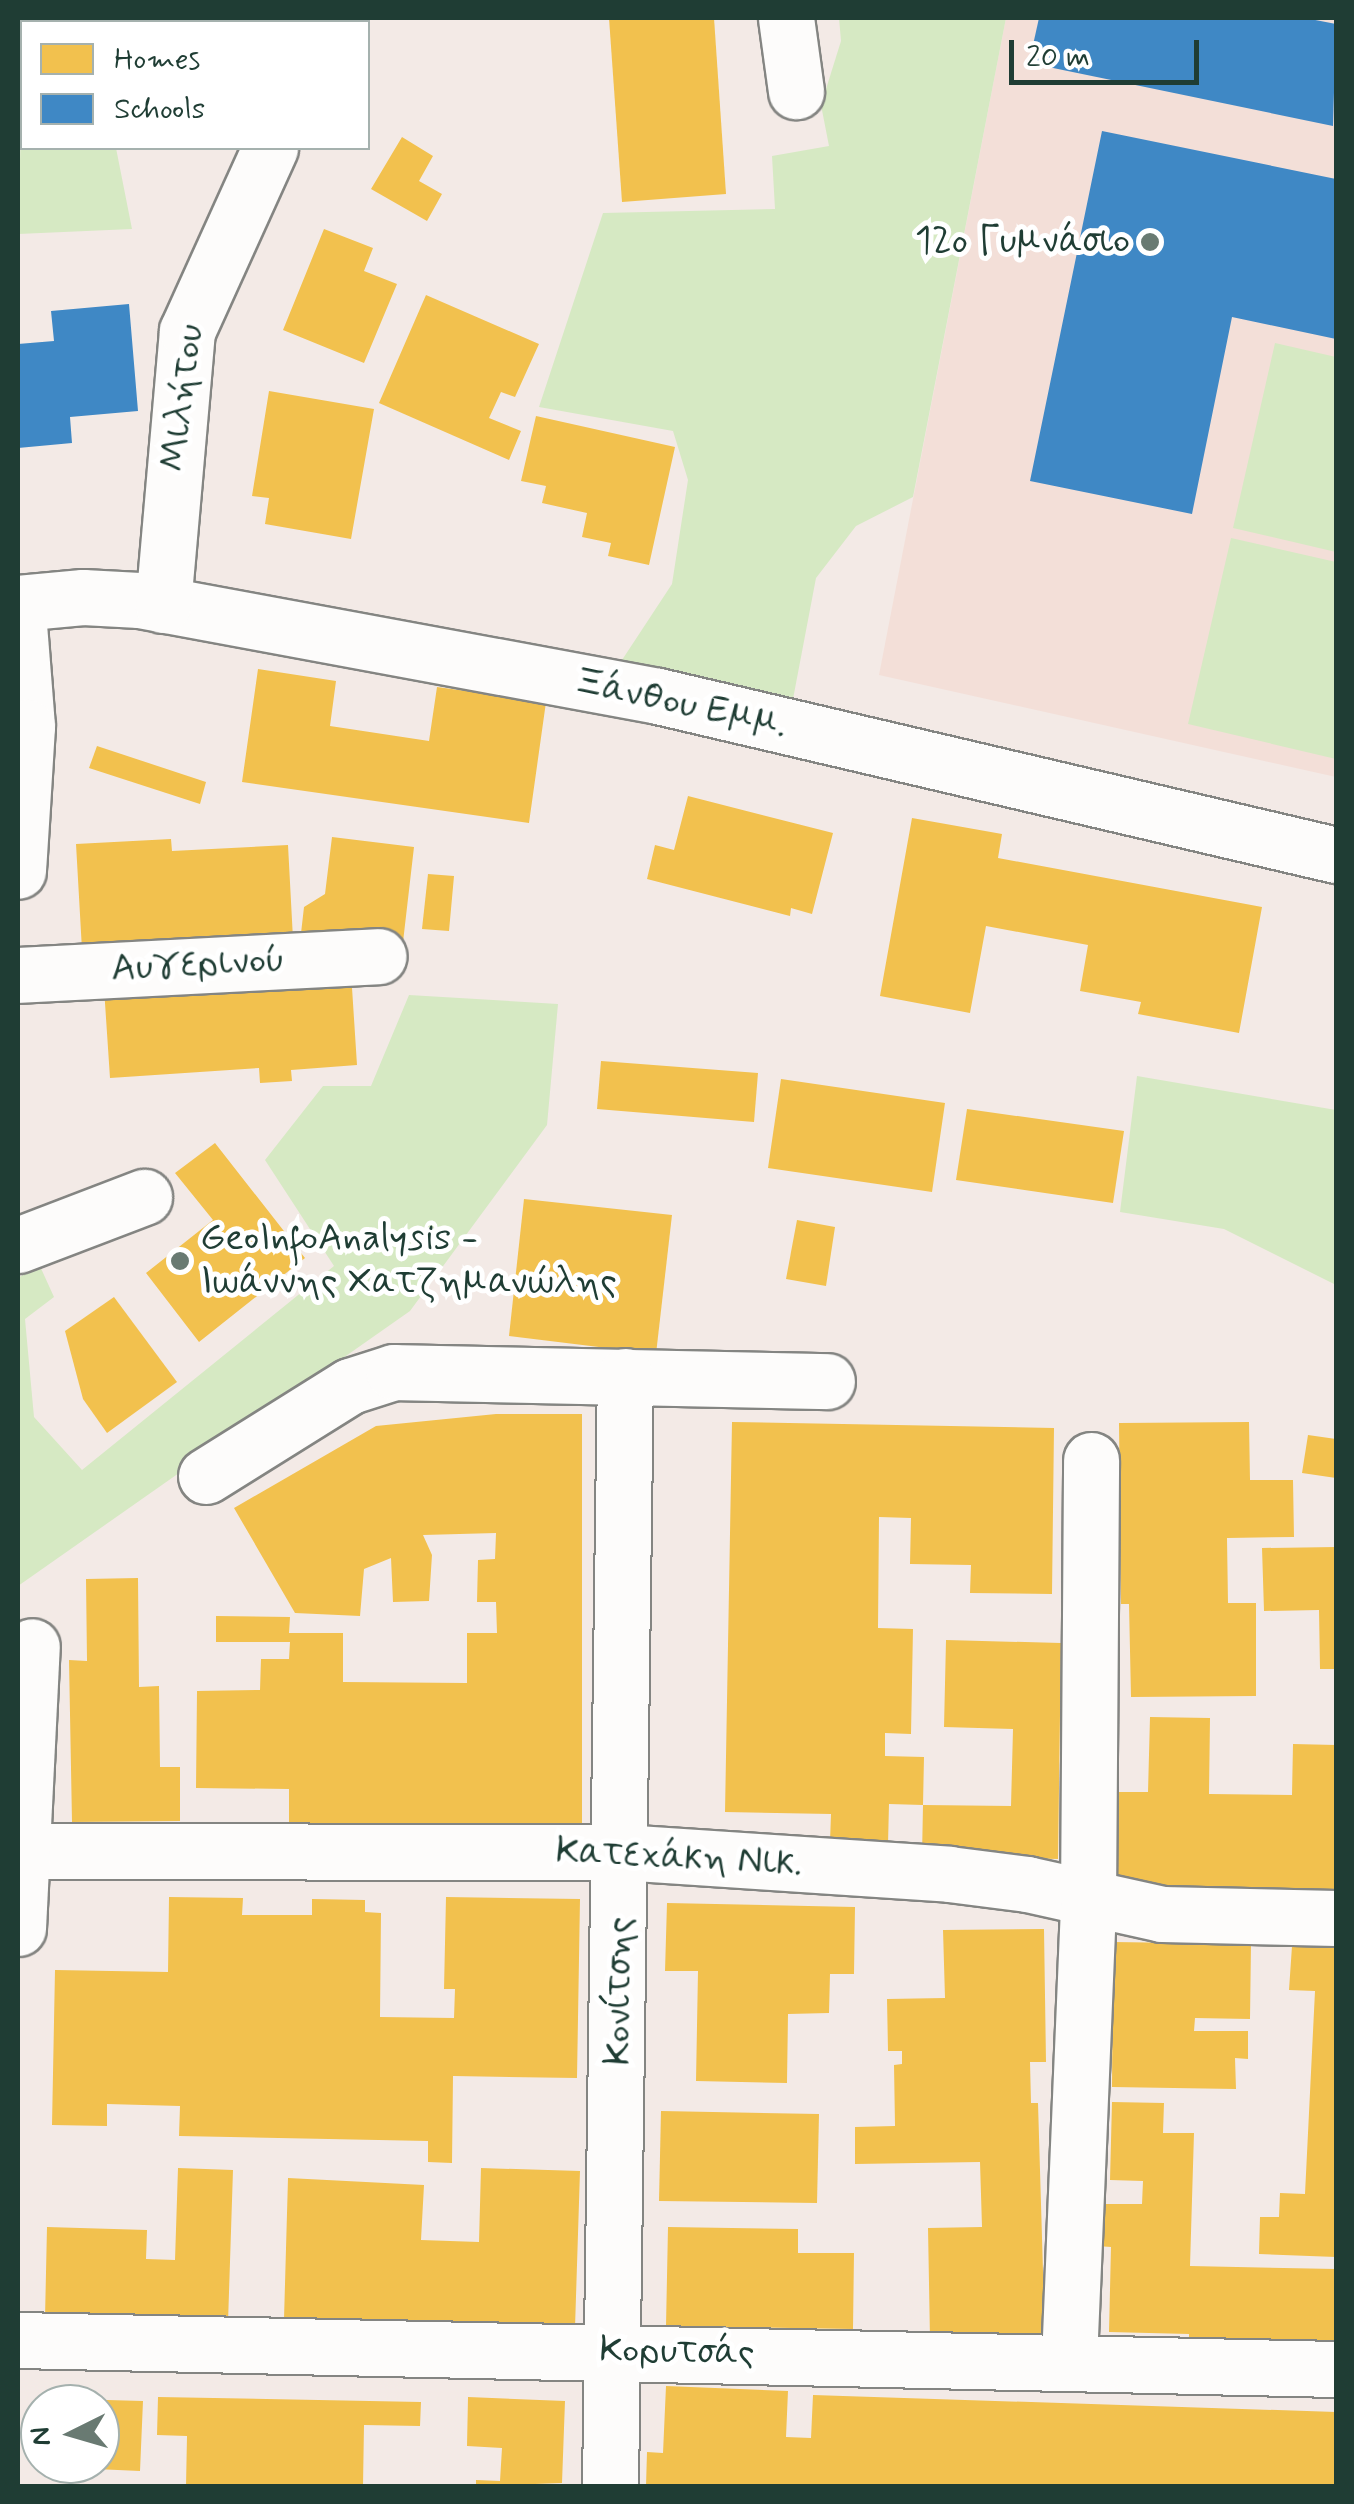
<!DOCTYPE html>
<html>
<head>
<meta charset="utf-8">
<style>
  body { margin:0 }
  #map { position:relative; width:1354px; height:2504px; overflow:hidden; background:#f3eae6; font-family:Mynerve,sans-serif }
  div>[style] { position:absolute }
  [style*='--x'] { left:calc(var(--x)*1px); top:calc(var(--y)*1px); width:calc(var(--w)*1px); rotate:calc(var(--a)*1deg) }
  .built>* { inset:0; background:#f3dfd8 }
  .green>* { inset:0; background:#d6e9c3 }
  .homes>* { inset:0; background:#f2c14e }
  .schools>* { inset:0; background:#3f88c5 }
  .roads { filter:drop-shadow(2px 0 #848582) drop-shadow(-2px 0 #848582) drop-shadow(0 2px #848582) drop-shadow(0 -2px #848582) }
  .street>* { height:55px; margin:-27.5px; padding:0 27.5px; transform-origin:27.5px; border-radius:27.5px; background:#fdfcfb }
  .dots>* { width:28px; height:28px; translate:-50% -50%; box-sizing:border-box; border:5px solid #fff; border-radius:50% }
  span { translate:-50% -50%; white-space:nowrap; text-align:center; line-height:1.15; -webkit-text-stroke:10px #fff; paint-order:stroke }
  .poi-label { font-size:38px; color:#1f3d34 }
  .right { translate:-100% -50%; text-align:right }
  .left { translate:0 -50%; text-align:left }
  .street-label { font-size:38px; color:#1f3d34 }
  .frame { position:absolute; inset:0; border:20px solid #1f3d34; pointer-events:none }
  .legend { position:absolute; left:20px; top:20px; width:350px; height:130px; box-sizing:border-box; background:#fff; border:2px solid #a5b1ae; margin:0; padding:12px 18px; list-style:none; font-size:30px; color:#1f3d34 }
  .legend li { display:flex; align-items:center; gap:20px; height:50px }
  .legend b { width:50px; border:2px solid #a5b1ae }
  .north { position:absolute; left:20px; top:2384px; width:100px; height:100px; box-sizing:border-box; background:#fff; border:2px solid #a5b1ae; border-radius:50%; rotate:265deg; font-size:28px; font-weight:700; line-height:40px; text-align:center; color:#1f3d34 }
  .north::after { content:''; display:block; margin:auto; width:35px; height:45px; background:#697a72; clip-path:polygon(50% 0,100% 100%,50% 72%,0 100%) }
  .scale { position:absolute; left:1009px; top:40px; width:190px; height:45px; box-sizing:border-box; border:5px solid #1f3d34; border-top:0; padding-left:12px; font-size:30px; line-height:35px; white-space:nowrap; color:#1f3d34; -webkit-text-stroke:8px #fff; paint-order:stroke }
</style>
</head>
<body>
<div id="map">
  <div class="built">
    <i style="clip-path:polygon(1006px 18px,1336px 18px,1336px 777px,879px 675px)"></i>
  </div>
  <div class="green">
    <i style="clip-path:polygon(839px 18px,1006px 18px,913px 497px,856px 526px,816px 578px,793px 699px,622px 660px,672px 584px,688px 480px,673px 431px,539px 407px,603px 213px,775px 209px,772px 156px,829px 146px,821px 105px,841px 41px)"></i>
    <i style="clip-path:polygon(22px 86px,22px 148px,116px 148px,132px 229px,18px 234px)"></i>
    <i style="clip-path:polygon(1275px 343px,1336px 357px,1336px 552px,1233px 528px)"></i>
    <i style="clip-path:polygon(1231px 538px,1336px 562px,1336px 759px,1188px 724px)"></i>
    <i style="clip-path:polygon(409px 995px,558px 1004px,547px 1125px,410px 1311px,18px 1586px,18px 1278px,39px 1264px,54px 1297px,25px 1319px,34px 1417px,82px 1470px,334px 1266px,265px 1160px,323px 1086px,371px 1086px)"></i>
    <i style="clip-path:polygon(1137px 1076px,1336px 1110px,1336px 1285px,1224px 1229px,1120px 1212px)"></i>
  </div>
  <div class="homes">
    <i style="clip-path:polygon(609px 18px,714px 18px,726px 194px,622px 202px)"></i>
    <i style="clip-path:polygon(402px 137px,433px 156px,419px 181px,442px 194px,427px 221px,371px 189px)"></i>
    <i style="clip-path:polygon(324px 229px,373px 248px,364px 271px,397px 284px,364px 363px,283px 330px)"></i>
    <i style="clip-path:polygon(426px 295px,539px 344px,515px 397px,501px 392px,489px 418px,521px 431px,509px 460px,379px 403px)"></i>
    <i style="clip-path:polygon(269px 391px,374px 409px,351px 539px,265px 524px,269px 498px,252px 496px)"></i>
    <i style="clip-path:polygon(536px 416px,675px 447px,649px 565px,608px 556px,611px 543px,582px 537px,587px 513px,542px 503px,546px 486px,521px 481px)"></i>
    <i style="clip-path:polygon(258px 669px,336px 681px,330px 726px,429px 741px,437px 687px,546px 702px,529px 823px,242px 782px)"></i>
    <i style="clip-path:polygon(97px 746px,206px 782px,200px 804px,89px 768px)"></i>
    <i style="clip-path:polygon(688px 796px,833px 833px,812px 914px,791px 908px,790px 916px,647px 879px,655px 845px,674px 850px)"></i>
    <i style="clip-path:polygon(912px 818px,1002px 834px,998px 858px,1262px 907px,1239px 1033px,1138px 1014px,1141px 1002px,1080px 991px,1088px 945px,986px 926px,970px 1013px,880px 996px)"></i>
    <i style="clip-path:polygon(332px 837px,414px 847px,403px 942px,300px 942px,304px 907px,325px 894px)"></i>
    <i style="clip-path:polygon(171px 839px,172px 851px,288px 845px,293px 939px,82px 950px,76px 844px)"></i>
    <i style="clip-path:polygon(428px 874px,454px 876px,449px 931px,422px 929px)"></i>
    <i style="clip-path:polygon(351px 972px,357px 1065px,291px 1070px,292px 1081px,260px 1083px,259px 1068px,110px 1078px,104px 988px)"></i>
    <i style="clip-path:polygon(601px 1061px,758px 1073px,754px 1122px,597px 1109px)"></i>
    <i style="clip-path:polygon(781px 1079px,945px 1103px,932px 1192px,768px 1168px)"></i>
    <i style="clip-path:polygon(967px 1109px,1124px 1131px,1113px 1203px,956px 1180px)"></i>
    <i style="clip-path:polygon(215px 1143px,305px 1258px,199px 1342px,146px 1273px,213px 1220px,175px 1173px)"></i>
    <i style="clip-path:polygon(524px 1199px,672px 1215px,656px 1354px,509px 1336px)"></i>
    <i style="clip-path:polygon(797px 1220px,835px 1227px,826px 1286px,786px 1279px)"></i>
    <i style="clip-path:polygon(114px 1297px,177px 1382px,107px 1433px,83px 1399px,65px 1331px)"></i>
    <i style="clip-path:polygon(496px 1414px,582px 1414px,582px 1824px,289px 1824px,289px 1789px,196px 1788px,197px 1691px,260px 1690px,261px 1659px,289px 1659px,290px 1642px,216px 1642px,216px 1616px,290px 1617px,289px 1633px,343px 1633px,343px 1682px,467px 1683px,467px 1633px,497px 1633px,496px 1602px,477px 1602px,478px 1560px,495px 1559px,496px 1533px,423px 1535px,432px 1555px,429px 1601px,393px 1602px,391px 1558px,364px 1569px,360px 1616px,295px 1613px,234px 1508px,376px 1426px)"></i>
    <i style="clip-path:polygon(732px 1422px,1054px 1428px,1052px 1594px,970px 1593px,971px 1565px,910px 1564px,911px 1518px,879px 1517px,878px 1628px,913px 1629px,911px 1734px,885px 1733px,885px 1756px,924px 1757px,923px 1805px,889px 1804px,888px 1844px,830px 1842px,831px 1814px,725px 1812px)"></i>
    <i style="clip-path:polygon(1249px 1422px,1250px 1480px,1293px 1480px,1294px 1537px,1227px 1538px,1228px 1603px,1256px 1603px,1256px 1696px,1131px 1697px,1129px 1604px,1121px 1604px,1119px 1423px)"></i>
    <i style="clip-path:polygon(1308px 1435px,1336px 1439px,1336px 1478px,1302px 1473px)"></i>
    <i style="clip-path:polygon(1336px 1547px,1336px 1669px,1320px 1669px,1319px 1610px,1264px 1611px,1262px 1548px)"></i>
    <i style="clip-path:polygon(138px 1578px,139px 1687px,159px 1686px,160px 1767px,180px 1767px,180px 1821px,72px 1822px,69px 1660px,87px 1661px,86px 1579px)"></i>
    <i style="clip-path:polygon(946px 1640px,1061px 1643px,1058px 1859px,922px 1856px,923px 1805px,1011px 1806px,1013px 1729px,944px 1727px)"></i>
    <i style="clip-path:polygon(1150px 1717px,1210px 1718px,1209px 1794px,1292px 1795px,1293px 1744px,1336px 1745px,1336px 1894px,1115px 1888px,1116px 1792px,1148px 1792px)"></i>
    <i style="clip-path:polygon(169px 1897px,243px 1898px,242px 1915px,312px 1915px,312px 1899px,365px 1900px,365px 1912px,381px 1913px,380px 2017px,454px 2018px,455px 1989px,444px 1989px,446px 1897px,580px 1899px,577px 2078px,453px 2076px,452px 2163px,428px 2162px,428px 2141px,179px 2136px,180px 2106px,107px 2104px,107px 2126px,52px 2125px,55px 1970px,168px 1972px)"></i>
    <i style="clip-path:polygon(667px 1903px,855px 1907px,854px 1974px,830px 1974px,829px 2013px,788px 2014px,787px 2083px,696px 2081px,698px 1971px,665px 1971px)"></i>
    <i style="clip-path:polygon(1044px 1929px,1046px 2062px,1030px 2062px,1031px 2103px,1038px 2103px,1045px 2338px,930px 2339px,928px 2228px,982px 2227px,980px 2162px,855px 2164px,855px 2127px,895px 2126px,894px 2065px,902px 2064px,902px 2051px,888px 2051px,887px 1999px,945px 1998px,943px 1930px)"></i>
    <i style="clip-path:polygon(1113px 1942px,1251px 1944px,1250px 2019px,1195px 2018px,1194px 2031px,1248px 2031px,1248px 2059px,1235px 2058px,1236px 2089px,1112px 2087px)"></i>
    <i style="clip-path:polygon(1292px 1946px,1336px 1948px,1336px 2257px,1259px 2254px,1260px 2217px,1279px 2217px,1280px 2193px,1305px 2194px,1315px 1991px,1289px 1990px)"></i>
    <i style="clip-path:polygon(1112px 2102px,1164px 2103px,1163px 2133px,1194px 2133px,1190px 2266px,1336px 2269px,1336px 2347px,1189px 2344px,1189px 2334px,1109px 2332px,1111px 2247px,1097px 2246px,1098px 2204px,1142px 2204px,1143px 2181px,1110px 2180px)"></i>
    <i style="clip-path:polygon(661px 2111px,819px 2114px,817px 2203px,659px 2201px)"></i>
    <i style="clip-path:polygon(178px 2168px,233px 2170px,228px 2323px,45px 2318px,47px 2227px,147px 2230px,146px 2259px,175px 2260px)"></i>
    <i style="clip-path:polygon(481px 2168px,580px 2171px,575px 2328px,284px 2319px,288px 2178px,424px 2185px,421px 2240px,479px 2242px)"></i>
    <i style="clip-path:polygon(668px 2227px,798px 2229px,798px 2253px,854px 2253px,853px 2329px,666px 2326px)"></i>
    <i style="clip-path:polygon(666px 2386px,788px 2391px,786px 2437px,811px 2438px,813px 2395px,1336px 2412px,1336px 2486px,646px 2486px,647px 2452px,663px 2453px)"></i>
    <i style="clip-path:polygon(158px 2397px,421px 2402px,420px 2426px,364px 2425px,363px 2486px,186px 2486px,187px 2436px,157px 2435px)"></i>
    <i style="clip-path:polygon(468px 2397px,565px 2401px,562px 2483px,476px 2486px,476px 2480px,500px 2481px,502px 2448px,467px 2446px)"></i>
    <i style="clip-path:polygon(35px 2398px,143px 2401px,140px 2471px,51px 2467px,100px 2464px,100px 2404px,40px 2404px,40px 2467px,32px 2466px)"></i>
  </div>
  <div class="schools">
    <i style="clip-path:polygon(1039px 18px,1305px 18px,1336px 24px,1333px 126px,1029px 63px)"></i>
    <i style="clip-path:polygon(1102px 131px,1336px 179px,1336px 339px,1232px 317px,1192px 514px,1030px 481px)"></i>
    <i style="clip-path:polygon(129px 304px,138px 411px,70px 417px,72px 443px,18px 448px,18px 344px,54px 341px,51px 311px)"></i>
  </div>
  <div class="roads">
    <div class="street">
      <i style="--x:786;--y:18;--w:74;--a:82.2"></i>
      <i style="--x:313;--y:22;--w:4;--a:-76"></i>
      <i style="--x:18;--y:603;--w:65;--a:-5.3"></i>
      <i style="--x:83;--y:597;--w:56;--a:3.1"></i>
      <i style="--x:139;--y:600;--w:528;--a:10.48"></i>
      <i style="--x:658;--y:696;--w:696;--a:13.2"></i>
      <i style="--x:163;--y:605;--w:275;--a:-85"></i>
      <i style="--x:187;--y:331;--w:201;--a:-65.6"></i>
      <i style="--x:18;--y:612;--w:115;--a:85.5"></i>
      <i style="--x:27;--y:727;--w:144;--a:93.6"></i>
      <i style="--x:18;--y:975;--w:361;--a:-3"></i>
      <i style="--x:18;--y:1245;--w:135;--a:-20.9"></i>
      <i style="--x:206;--y:1476;--w:170;--a:-32"></i>
      <i style="--x:350;--y:1386;--w:46;--a:-17.7"></i>
      <i style="--x:394;--y:1372;--w:433;--a:1.2"></i>
      <i style="--x:18;--y:1851;--w:603;--a:0.1"></i>
      <i style="--x:621;--y:1852;--w:329;--a:3.8"></i>
      <i style="--x:949;--y:1874;--w:79;--a:7.3"></i>
      <i style="--x:1027;--y:1884;--w:138;--a:12.5"></i>
      <i style="--x:1162;--y:1914;--w:174;--a:1.3"></i>
      <i style="--x:18;--y:1928;--w:282;--a:-87.2"></i>
      <i style="--x:18;--y:2340;--w:1318;--a:1.26"></i>
      <i style="--x:1069;--y:2360;--w:458;--a:-87.6"></i>
      <i style="--x:1088;--y:1902;--w:442;--a:-89.6"></i>
      <i style="--x:610;--y:2486;--w:1110;--a:-89.23"></i>
    </div>
  </div>
  <div class="dots">
    <i style="left:1150px;top:242px;background:#697a72"></i>
    <i style="left:180px;top:1261px;background:#697a72"></i>
  </div>
  <div class="poi-label">
    <span class="right" style="left:1130px;top:242px">12o Γυμνάσιο</span>
    <span class="left" style="left:200px;top:1261px">GeoInfoAnalysis -<br>Ιωάννης Χατζημανώλης</span>
  </div>
  <div class="street-label">
    <span style="left:183px;top:398px;rotate:-83deg">Μιλήτου</span>
    <span style="left:680px;top:704px;rotate:12deg">Ξάνθου Εμμ.</span>
    <span style="left:198px;top:965px;rotate:-3deg">Αυγερινού</span>
    <span style="left:679px;top:1858px;rotate:3deg">Κατεχάκη Νικ.</span>
    <span style="left:620px;top:1991px;rotate:-89deg">Κονίτσης</span>
    <span style="left:677px;top:2352px;rotate:1deg">Κορυτσάς</span>
  </div>
  <div class="frame"></div>
  <ul class="legend">
  <li><b style="height:28px;background:#f2c14e"></b>Homes</li>
  <li><b style="height:28px;background:#3f88c5"></b>Schools</li>
  </ul>
  <div class="north">N</div>
  <div class="scale">20 m</div>
</div>
</body>
</html>
